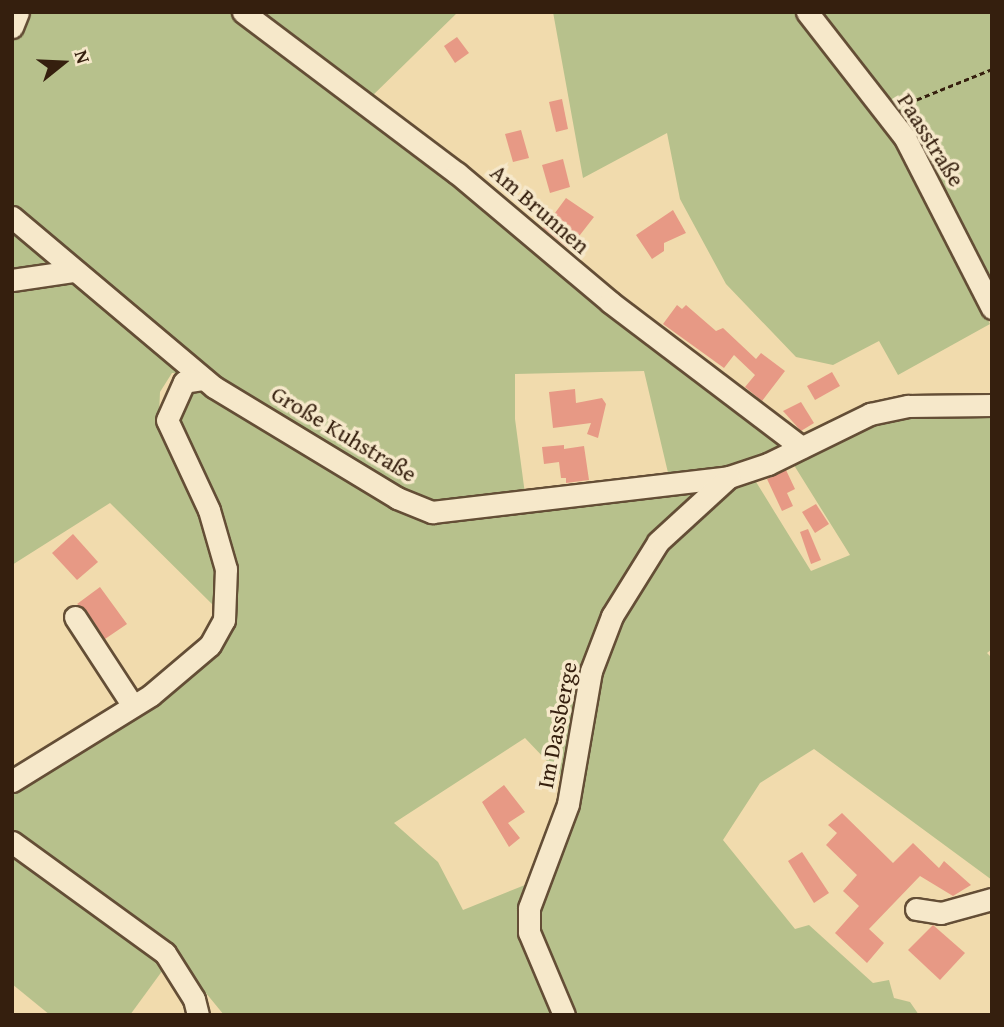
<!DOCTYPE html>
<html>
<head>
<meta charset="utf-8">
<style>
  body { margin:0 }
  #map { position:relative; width:1004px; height:1027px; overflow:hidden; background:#f1dbad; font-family:"Gentium Book Plus",serif }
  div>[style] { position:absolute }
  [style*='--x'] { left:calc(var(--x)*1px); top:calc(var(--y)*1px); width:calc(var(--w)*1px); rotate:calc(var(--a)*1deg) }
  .green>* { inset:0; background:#b7c18c }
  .building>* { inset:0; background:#e79985 }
  .path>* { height:2.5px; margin-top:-1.25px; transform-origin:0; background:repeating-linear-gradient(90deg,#351f0e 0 5px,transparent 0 8.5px) }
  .roads { filter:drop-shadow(2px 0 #644e36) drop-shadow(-2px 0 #644e36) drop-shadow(0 2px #644e36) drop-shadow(0 -2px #644e36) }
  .minor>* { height:21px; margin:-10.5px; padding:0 10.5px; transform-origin:10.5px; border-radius:10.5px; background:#f6e8ca }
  span { translate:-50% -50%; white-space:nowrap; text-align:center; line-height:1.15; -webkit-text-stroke:7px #f6e8ca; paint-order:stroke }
  .street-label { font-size:23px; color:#351f0e }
  .frame { position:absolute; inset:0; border:14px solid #351f0e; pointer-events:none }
  .north { position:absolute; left:28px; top:28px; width:70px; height:70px; -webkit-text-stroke:5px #f6e8ca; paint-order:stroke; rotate:72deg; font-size:19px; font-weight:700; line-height:28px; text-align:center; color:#351f0e }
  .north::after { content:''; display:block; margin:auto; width:24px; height:32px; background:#351f0e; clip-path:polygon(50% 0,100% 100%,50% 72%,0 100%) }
</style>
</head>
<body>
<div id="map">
  <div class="green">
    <i style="clip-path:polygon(12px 12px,458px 12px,368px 100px,791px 447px,723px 471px,669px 477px,644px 371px,515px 374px,515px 419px,525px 494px,424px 503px,210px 375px,172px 373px,160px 392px,159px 416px,206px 530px,217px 570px,214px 606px,110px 503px,12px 565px)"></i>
    <i style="clip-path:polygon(553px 12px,799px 12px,903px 145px,990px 324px,898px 375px,879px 341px,833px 365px,796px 357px,726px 284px,680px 199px,667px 133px,583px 178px)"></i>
    <i style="clip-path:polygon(818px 12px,992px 12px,992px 276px,986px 279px)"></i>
    <i style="clip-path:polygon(191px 392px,207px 393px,402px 509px,705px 485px,610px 612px,567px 782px,525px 738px,394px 823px,438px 862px,463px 910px,525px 885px,525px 924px,561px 1015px,224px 1015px,173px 953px,12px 840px,12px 790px,220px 643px,237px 611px,234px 565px,175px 412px)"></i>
    <i style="clip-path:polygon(992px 412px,992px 649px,987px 653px,992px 658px,992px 880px,814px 749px,760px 783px,723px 840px,795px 929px,809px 925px,873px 983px,889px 980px,894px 998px,910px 1002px,919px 1015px,568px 1015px,536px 940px,538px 889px,595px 674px,652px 559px,722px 489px,753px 477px,811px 571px,850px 555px,792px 462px,889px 415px)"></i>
    <i style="clip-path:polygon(12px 852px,168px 963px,130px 1015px,50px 1015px,12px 984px)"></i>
  </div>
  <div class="building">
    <i style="clip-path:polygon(457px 37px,469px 53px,455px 63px,444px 46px)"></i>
    <i style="clip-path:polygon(562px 99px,568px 129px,556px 132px,549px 102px)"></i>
    <i style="clip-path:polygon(521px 130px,529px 158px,513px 162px,505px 134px)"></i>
    <i style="clip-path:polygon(563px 159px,570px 187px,550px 193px,542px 165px)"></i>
    <i style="clip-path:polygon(566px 198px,594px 217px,569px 249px,543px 228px,550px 219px,558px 225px,555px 213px)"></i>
    <i style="clip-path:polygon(673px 210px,686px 233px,664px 243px,664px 251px,652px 259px,636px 235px)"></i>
    <i style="clip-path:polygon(677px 305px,682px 309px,686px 305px,716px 331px,723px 328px,756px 359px,761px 353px,785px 371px,762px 401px,745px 387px,755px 375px,734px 355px,724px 368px,663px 324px)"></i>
    <i style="clip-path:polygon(832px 372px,840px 386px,815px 400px,807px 386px)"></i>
    <i style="clip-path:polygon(575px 389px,576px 403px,602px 398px,606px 404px,598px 438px,587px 434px,591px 423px,553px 428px,549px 392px)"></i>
    <i style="clip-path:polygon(801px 402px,814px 423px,801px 431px,783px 411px)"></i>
    <i style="clip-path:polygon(564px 445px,564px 449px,584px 446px,589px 480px,566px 483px,566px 478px,561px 478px,559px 462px,544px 464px,542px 447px)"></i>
    <i style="clip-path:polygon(786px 470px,795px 489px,787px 493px,793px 506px,782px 511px,767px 479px)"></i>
    <i style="clip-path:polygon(816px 504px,829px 524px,815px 533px,802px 512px)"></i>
    <i style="clip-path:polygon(808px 529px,821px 560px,811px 564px,800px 532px)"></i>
    <i style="clip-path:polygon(73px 534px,98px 562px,77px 580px,52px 553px)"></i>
    <i style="clip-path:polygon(100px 587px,127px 624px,105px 639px,86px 610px,77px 604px)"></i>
    <i style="clip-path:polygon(504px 785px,525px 812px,508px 823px,520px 838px,509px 847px,482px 802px)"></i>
    <i style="clip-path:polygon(842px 813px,893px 863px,913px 843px,939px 868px,944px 861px,971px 885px,953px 896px,920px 876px,869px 929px,884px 943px,867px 963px,835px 933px,859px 906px,843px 891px,857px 875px,826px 845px,837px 833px,828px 825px)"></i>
    <i style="clip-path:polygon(802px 852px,829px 893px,814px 903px,788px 861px)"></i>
    <i style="clip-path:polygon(933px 925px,965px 953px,940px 980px,908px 950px)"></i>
  </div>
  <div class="path">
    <i style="--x:901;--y:106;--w:98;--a:-22.1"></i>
  </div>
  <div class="roads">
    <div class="minor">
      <i style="--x:243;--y:12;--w:268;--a:37"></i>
      <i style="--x:457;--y:173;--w:200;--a:40.1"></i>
      <i style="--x:610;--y:302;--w:240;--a:37.2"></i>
      <i style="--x:807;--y:12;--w:160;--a:52.1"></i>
      <i style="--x:905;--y:138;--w:191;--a:62.9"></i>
      <i style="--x:12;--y:27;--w:16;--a:-68"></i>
      <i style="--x:12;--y:217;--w:264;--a:40.1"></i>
      <i style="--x:214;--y:387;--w:214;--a:31.2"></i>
      <i style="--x:397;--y:498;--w:38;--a:22"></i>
      <i style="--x:432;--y:512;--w:299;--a:-6.7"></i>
      <i style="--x:729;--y:477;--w:41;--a:-18.4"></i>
      <i style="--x:768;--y:464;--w:114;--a:-26.1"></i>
      <i style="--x:870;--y:414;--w:39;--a:-12"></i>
      <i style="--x:908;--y:406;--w:84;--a:-0.7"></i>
      <i style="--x:12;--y:280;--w:63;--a:-8.3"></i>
      <i style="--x:75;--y:617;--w:106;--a:56.9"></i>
      <i style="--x:12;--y:781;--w:163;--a:-31.7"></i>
      <i style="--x:151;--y:695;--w:77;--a:-40.3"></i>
      <i style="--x:210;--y:645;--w:29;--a:-61"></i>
      <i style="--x:224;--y:620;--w:51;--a:-87.8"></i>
      <i style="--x:226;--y:569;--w:61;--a:-106.1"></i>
      <i style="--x:209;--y:510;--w:99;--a:-115"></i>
      <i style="--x:167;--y:420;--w:42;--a:-65.9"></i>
      <i style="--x:184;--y:382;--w:20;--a:-9"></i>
      <i style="--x:12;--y:842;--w:189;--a:36"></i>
      <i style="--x:165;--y:953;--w:54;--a:57.8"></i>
      <i style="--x:194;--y:999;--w:16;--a:76"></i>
      <i style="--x:916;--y:909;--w:25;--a:9"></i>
      <i style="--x:941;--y:913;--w:53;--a:-15.4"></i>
      <i style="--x:564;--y:1015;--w:90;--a:-112.9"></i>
      <i style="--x:529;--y:932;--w:24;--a:-90"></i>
      <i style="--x:529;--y:908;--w:111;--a:-69.4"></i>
      <i style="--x:568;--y:804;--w:135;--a:-80.2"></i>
      <i style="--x:591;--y:671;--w:59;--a:-69.1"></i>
      <i style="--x:612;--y:616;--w:87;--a:-58.1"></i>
      <i style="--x:658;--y:542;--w:96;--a:-42.5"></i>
    </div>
  </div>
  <div class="street-label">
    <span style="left:931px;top:140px;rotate:58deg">Paasstraße</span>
    <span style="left:540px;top:209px;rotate:41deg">Am Brunnen</span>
    <span style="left:344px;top:434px;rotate:31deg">Große Kuhstraße</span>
    <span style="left:557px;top:725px;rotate:-79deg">Im Dassberge</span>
  </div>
  <div class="frame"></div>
  <div class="north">N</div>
</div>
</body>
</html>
